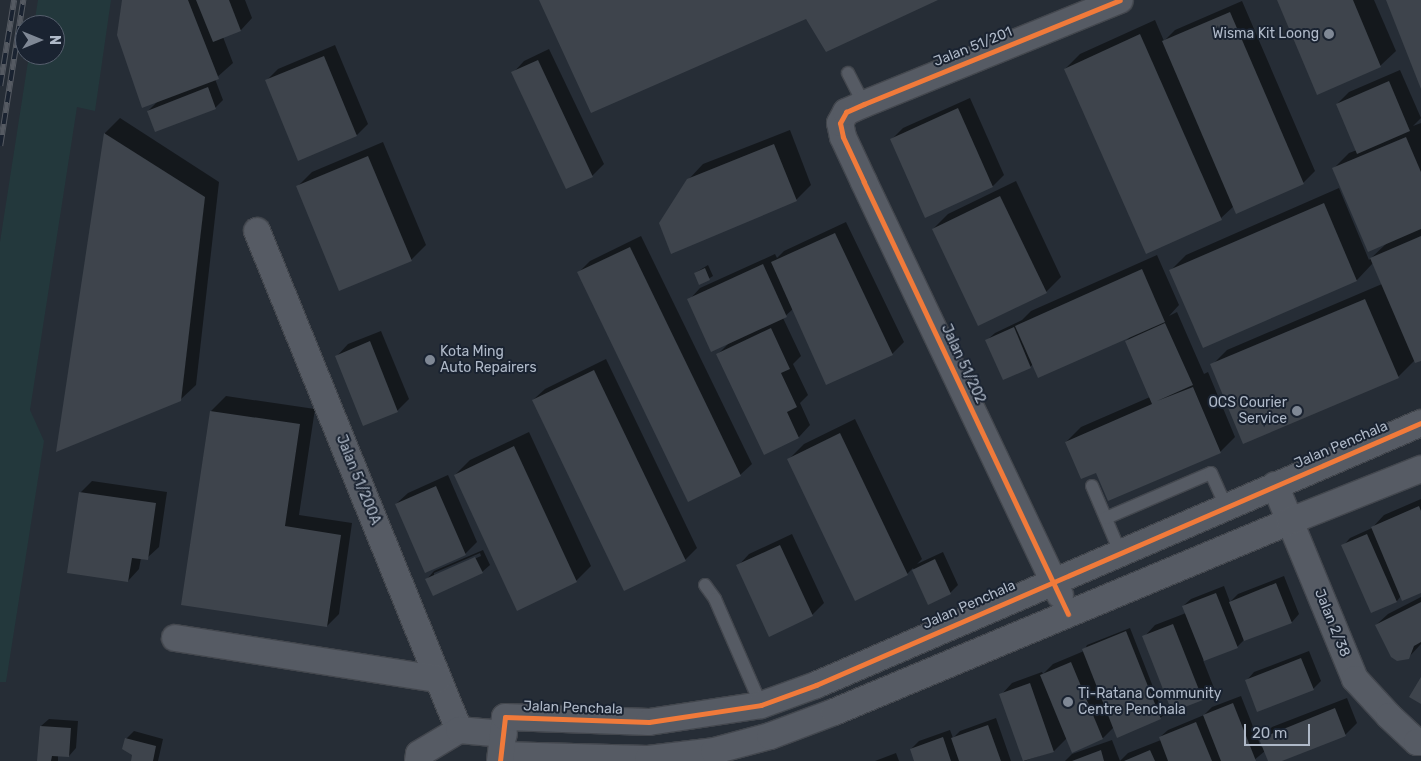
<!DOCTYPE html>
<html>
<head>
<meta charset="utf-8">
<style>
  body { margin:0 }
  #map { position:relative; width:1421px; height:761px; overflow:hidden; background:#262d36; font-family:Rubik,sans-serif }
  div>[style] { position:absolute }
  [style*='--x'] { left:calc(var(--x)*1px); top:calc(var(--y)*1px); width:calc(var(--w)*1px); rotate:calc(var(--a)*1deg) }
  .green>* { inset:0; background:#23383c }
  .shadow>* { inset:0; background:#0007 }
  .building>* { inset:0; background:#3e444c }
  .roads { filter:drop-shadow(1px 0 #43474e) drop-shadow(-1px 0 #43474e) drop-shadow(0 1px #43474e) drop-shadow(0 -1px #43474e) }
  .lane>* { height:12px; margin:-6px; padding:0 6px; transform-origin:6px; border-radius:6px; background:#565b64 }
  .street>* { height:26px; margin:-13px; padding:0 13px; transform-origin:13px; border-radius:13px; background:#565b64 }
  .rail>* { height:5.5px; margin-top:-2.75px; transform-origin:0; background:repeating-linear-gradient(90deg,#1a2331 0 11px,#555a62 0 22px); box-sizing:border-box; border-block:1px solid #555a62 }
  .cycleway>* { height:5px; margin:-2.5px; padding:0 2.5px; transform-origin:2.5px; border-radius:2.5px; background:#f17a3a }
  .dots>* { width:14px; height:14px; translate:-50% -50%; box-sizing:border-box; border:2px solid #1a2331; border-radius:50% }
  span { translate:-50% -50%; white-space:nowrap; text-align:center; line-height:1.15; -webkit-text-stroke:4px #1a2331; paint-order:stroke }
  .poi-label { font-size:14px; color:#afb9c8 }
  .right { translate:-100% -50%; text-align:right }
  .left { translate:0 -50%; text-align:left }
  .street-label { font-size:14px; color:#afb9c8 }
  .north { position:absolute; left:15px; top:15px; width:50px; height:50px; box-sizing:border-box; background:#1a2331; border:1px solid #565f6d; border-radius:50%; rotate:90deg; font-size:14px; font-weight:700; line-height:20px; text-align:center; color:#afb9c8 }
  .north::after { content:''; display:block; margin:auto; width:18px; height:22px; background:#7f8895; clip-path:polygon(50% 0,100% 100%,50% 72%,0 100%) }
  .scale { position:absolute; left:1244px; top:724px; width:66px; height:22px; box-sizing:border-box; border:2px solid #afb9c8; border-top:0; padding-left:6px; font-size:15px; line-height:18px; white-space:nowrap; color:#afb9c8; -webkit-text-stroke:4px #1a2331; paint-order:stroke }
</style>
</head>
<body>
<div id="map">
  <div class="green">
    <i style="clip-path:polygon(38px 0,111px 0,95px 111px,77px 107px,30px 410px,44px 441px,6px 682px,0 682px,0 242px,29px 55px,55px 55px,55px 25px,34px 25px)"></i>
  </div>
  <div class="shadow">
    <i style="clip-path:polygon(123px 0,245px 0,252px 18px,241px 30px,223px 37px,233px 63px,215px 79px,223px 100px,215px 108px,148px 111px,159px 100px)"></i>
    <i style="clip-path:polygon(1278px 0,1374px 0,1396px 51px,1380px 66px)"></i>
    <i style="clip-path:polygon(1242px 1px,1315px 171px,1303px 183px,1234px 206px,1221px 218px,1146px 252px,1065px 69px,1080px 54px,1155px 20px,1164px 41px,1175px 30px)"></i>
    <i style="clip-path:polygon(335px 45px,368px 124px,357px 135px,266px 81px,278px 69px)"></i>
    <i style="clip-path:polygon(549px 49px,604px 164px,592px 176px,513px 73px,524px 61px)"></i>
    <i style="clip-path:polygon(1400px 70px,1421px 118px,1413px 126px,1421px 123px,1421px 359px,1415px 360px,1398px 377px,1212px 365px,1227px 350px,1382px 284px,1373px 263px,1357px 280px,1171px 270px,1186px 255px,1339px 188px,1369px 260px,1387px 243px,1334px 168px,1349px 153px,1357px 150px,1337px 104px,1349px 92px)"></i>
    <i style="clip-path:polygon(970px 98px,1004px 175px,993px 186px,926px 216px,892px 139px,903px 128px)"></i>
    <i style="clip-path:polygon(120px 118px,219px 182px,196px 385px,180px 400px,57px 450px,105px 133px)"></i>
    <i style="clip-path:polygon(790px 130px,811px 185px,796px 200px,688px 180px,703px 164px)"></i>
    <i style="clip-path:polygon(383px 142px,426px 245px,411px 260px,297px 187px,312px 172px)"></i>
    <i style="clip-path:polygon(1016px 181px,1061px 277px,1046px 292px,933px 229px,948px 214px)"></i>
    <i style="clip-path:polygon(846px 222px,904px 342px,892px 354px,793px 309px,783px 318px,801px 356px,793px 364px,808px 395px,800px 403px,810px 425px,799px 437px,765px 453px,718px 354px,729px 343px,689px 300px,700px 288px,775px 254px,777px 258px,784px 251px)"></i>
    <i style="clip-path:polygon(641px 236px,752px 464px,740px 475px,578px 273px,590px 261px)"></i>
    <i style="clip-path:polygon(1157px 255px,1179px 305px,1169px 316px,1177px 312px,1204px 374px,1208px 372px,1235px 437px,1220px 452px,1096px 471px,1066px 442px,1081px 427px,1150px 397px,1126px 341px,1132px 335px,1033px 364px,1030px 367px,987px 340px,995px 333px,1022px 320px,1031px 311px)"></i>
    <i style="clip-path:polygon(708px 265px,713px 276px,700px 284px,695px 273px)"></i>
    <i style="clip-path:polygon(381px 331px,409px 399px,397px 411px,337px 356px,348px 344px)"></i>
    <i style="clip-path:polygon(606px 359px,697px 548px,685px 560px,533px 400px,545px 389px)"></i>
    <i style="clip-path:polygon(226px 396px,315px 409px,299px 515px,352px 523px,339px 614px,327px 626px,211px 411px)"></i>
    <i style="clip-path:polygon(855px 419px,922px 559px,917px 564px,943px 552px,958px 585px,950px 593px,929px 603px,913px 568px,907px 574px,789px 459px,804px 444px)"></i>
    <i style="clip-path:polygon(529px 432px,591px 566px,576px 581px,455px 475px,470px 460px)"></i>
    <i style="clip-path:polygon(448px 475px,477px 542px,465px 554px,396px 504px,408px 493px)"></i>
    <i style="clip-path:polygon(92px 481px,167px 492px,159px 547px,147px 558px,141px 558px,139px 569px,128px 581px,80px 493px)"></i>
    <i style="clip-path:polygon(1421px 499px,1421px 592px,1401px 596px,1397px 601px,1372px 612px,1343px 546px,1350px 538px,1372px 528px,1384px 515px)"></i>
    <i style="clip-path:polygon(792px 534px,824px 603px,812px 615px,738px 566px,749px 554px)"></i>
    <i style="clip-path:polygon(evenodd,483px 550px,490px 565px,482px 572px,427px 579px,434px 571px,483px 550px,480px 553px,481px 556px,434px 576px,434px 573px,480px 553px)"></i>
    <i style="clip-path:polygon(1284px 576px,1299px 614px,1292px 622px,1244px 640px,1237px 647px,1203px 660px,1214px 688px,1202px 699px,1144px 637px,1155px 625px,1186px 613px,1183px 606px,1191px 599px,1224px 586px,1230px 602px,1238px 594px)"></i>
    <i style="clip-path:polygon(1421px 597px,1421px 644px,1408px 658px,1376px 625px,1388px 614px)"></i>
    <i style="clip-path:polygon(1130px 628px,1164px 715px,1160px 718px,1114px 727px,1103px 738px,1067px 738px,1054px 751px,1024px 761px,1001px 695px,1012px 683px,1042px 672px,1043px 674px,1053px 664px,1084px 651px,1087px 645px)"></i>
    <i style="clip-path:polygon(1309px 651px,1321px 681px,1313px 689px,1247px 680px,1254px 672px)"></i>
    <i style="clip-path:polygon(1241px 696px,1261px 747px,1263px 746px,1260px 739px,1272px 727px,1347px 698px,1357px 723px,1345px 735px,1279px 761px,1269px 761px,1265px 751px,1253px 761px,1120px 761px,1128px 753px,1161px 740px,1160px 737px,1168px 730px,1204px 715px,1212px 707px)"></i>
    <i style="clip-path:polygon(996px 718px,1011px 761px,915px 761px,911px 749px,919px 741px,950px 730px,953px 738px,960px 731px)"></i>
    <i style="clip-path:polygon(49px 719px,78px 721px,76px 748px,69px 756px,58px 755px,58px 761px,38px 761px,41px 726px)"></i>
    <i style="clip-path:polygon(134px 731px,163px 739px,158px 761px,132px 761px,134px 755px,126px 739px)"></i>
    <i style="clip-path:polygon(1112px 740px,1120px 761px,1065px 761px,1072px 754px)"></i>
    <i style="clip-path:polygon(896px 753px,899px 761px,875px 761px)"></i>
  </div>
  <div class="building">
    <i style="clip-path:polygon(122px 0,188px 0,219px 79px,142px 108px,117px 35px)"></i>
    <i style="clip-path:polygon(196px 0,229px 0,241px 31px,213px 42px)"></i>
    <i style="clip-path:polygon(539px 0,938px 0,826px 52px,806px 19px,591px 113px)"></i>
    <i style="clip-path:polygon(1277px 0,1353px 0,1381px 67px,1317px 95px)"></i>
    <i style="clip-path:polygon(1386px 0,1421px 0,1421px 89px)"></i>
    <i style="clip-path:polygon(1230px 12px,1304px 184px,1236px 214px,1162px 41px)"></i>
    <i style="clip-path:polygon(1140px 34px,1222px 220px,1146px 254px,1064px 69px)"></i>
    <i style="clip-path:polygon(324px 56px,357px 136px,298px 161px,265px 80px)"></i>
    <i style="clip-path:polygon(538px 60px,593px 177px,566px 189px,511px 72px)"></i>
    <i style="clip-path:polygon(1389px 81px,1410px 131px,1357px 154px,1336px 104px)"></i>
    <i style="clip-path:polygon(208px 87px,216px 109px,155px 132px,147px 111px)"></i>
    <i style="clip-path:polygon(958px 108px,993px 187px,925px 218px,890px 139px)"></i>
    <i style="clip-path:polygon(104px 133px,205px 197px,181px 401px,56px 452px)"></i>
    <i style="clip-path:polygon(1406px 137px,1421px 172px,1421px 229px,1368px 252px,1332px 168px)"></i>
    <i style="clip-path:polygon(774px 144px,797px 201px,671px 254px,659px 223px,687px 179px)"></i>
    <i style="clip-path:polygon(368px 156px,412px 261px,339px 291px,296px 186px)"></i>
    <i style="clip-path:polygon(1000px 196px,1047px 293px,978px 326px,932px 229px)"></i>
    <i style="clip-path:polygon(1324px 203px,1357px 281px,1203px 348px,1169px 270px)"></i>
    <i style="clip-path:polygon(835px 233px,893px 355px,826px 385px,771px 262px)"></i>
    <i style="clip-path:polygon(1421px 236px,1421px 361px,1415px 363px,1370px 258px)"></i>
    <i style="clip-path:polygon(630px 247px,741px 476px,688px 502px,577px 272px)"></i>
    <i style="clip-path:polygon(763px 264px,787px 317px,711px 352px,687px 299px)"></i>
    <i style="clip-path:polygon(705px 268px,710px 280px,699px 285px,694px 273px)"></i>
    <i style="clip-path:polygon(1142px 269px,1165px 322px,1038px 378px,1015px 326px)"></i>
    <i style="clip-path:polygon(1365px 299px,1399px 378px,1243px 444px,1210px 364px)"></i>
    <i style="clip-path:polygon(1165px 323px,1193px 385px,1157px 401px,1193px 387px,1221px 453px,1108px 501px,1096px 473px,1081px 479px,1065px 442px,1152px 404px,1125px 341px)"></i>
    <i style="clip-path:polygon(1014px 327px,1031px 368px,1003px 380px,985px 340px)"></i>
    <i style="clip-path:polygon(771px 328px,790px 369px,781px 373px,797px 407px,787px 412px,799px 438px,764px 455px,716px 354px)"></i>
    <i style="clip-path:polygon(370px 341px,398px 412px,363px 426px,335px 356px)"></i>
    <i style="clip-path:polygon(594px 370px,686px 561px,624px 591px,532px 400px)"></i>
    <i style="clip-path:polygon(210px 411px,300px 424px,285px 526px,341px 535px,327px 627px,181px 605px)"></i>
    <i style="clip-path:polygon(840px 433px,908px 575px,855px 601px,787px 459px)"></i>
    <i style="clip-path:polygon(514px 446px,577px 582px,517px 611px,454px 475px)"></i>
    <i style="clip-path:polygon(436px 486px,466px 555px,425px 573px,395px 504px)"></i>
    <i style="clip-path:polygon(79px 492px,156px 503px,148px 560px,132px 558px,128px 582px,67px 573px)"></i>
    <i style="clip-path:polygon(1419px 506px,1421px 511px,1421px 593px,1402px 601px,1371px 527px)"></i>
    <i style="clip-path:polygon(1367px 534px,1397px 602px,1371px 613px,1341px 545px)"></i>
    <i style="clip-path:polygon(780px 545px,813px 616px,769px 637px,736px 565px)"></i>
    <i style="clip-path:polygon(475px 557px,483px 573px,433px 596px,425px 579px)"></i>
    <i style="clip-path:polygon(935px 559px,951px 594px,928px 605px,912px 570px)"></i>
    <i style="clip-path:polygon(1276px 583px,1292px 623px,1244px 641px,1229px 602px)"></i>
    <i style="clip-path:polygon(1216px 593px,1238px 648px,1204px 661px,1182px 606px)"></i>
    <i style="clip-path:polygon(1421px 602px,1421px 642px,1414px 646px,1409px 659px,1397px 661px,1391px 657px,1375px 625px)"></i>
    <i style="clip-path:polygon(1173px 624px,1203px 700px,1172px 712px,1142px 636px)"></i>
    <i style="clip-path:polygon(1126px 631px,1161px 719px,1117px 738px,1082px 649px)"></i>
    <i style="clip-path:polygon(1301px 658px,1314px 690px,1257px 712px,1245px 680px)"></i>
    <i style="clip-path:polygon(1071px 662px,1103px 739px,1072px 753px,1040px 675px)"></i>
    <i style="clip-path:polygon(1421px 677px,1421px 704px,1409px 697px)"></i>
    <i style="clip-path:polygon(1030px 683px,1054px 752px,1023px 761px,999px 694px)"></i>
    <i style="clip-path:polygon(1233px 703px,1256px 761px,1221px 761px,1203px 715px)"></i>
    <i style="clip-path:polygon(1335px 708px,1346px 736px,1282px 761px,1268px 761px,1259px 739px)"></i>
    <i style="clip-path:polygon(1196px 722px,1212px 761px,1168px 761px,1159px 737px)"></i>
    <i style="clip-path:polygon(988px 725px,1001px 761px,959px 761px,951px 738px)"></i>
    <i style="clip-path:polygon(40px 726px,71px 728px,69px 757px,52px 756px,51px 761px,37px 761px)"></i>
    <i style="clip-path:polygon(943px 737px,951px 761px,914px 761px,910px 749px)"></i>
    <i style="clip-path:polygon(125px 738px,156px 746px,153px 761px,131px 761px,132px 755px,122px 749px)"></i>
    <i style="clip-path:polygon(1101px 750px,1104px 761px,1072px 761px)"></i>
    <i style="clip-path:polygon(1150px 750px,1155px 761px,1124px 761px)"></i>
  </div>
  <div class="roads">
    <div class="lane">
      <i style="--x:848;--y:73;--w:35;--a:63"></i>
      <i style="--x:1092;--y:486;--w:72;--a:67"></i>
      <i style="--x:1106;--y:518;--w:114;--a:-23.2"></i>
      <i style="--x:1211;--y:473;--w:36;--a:66"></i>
      <i style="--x:705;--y:585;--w:17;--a:54"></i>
      <i style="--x:715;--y:599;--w:116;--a:66.5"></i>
    </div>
    <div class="street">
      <i style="--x:257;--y:231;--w:538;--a:67.96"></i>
      <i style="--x:1275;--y:485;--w:210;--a:67.6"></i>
      <i style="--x:1355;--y:679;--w:50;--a:47.4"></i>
      <i style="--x:1389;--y:716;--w:38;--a:43"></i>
      <i style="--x:1417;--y:742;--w:4;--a:0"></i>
      <i style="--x:1060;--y:595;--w:457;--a:-115.4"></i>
      <i style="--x:864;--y:182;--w:50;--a:-115"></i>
      <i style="--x:843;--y:137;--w:14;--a:-102"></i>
      <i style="--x:840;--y:123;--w:13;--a:-61"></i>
      <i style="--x:846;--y:112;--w:20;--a:-24"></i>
      <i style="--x:864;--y:104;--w:276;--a:-22.1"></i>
      <i style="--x:175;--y:638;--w:266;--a:8.9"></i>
      <i style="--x:501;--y:755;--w:147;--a:1.6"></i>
      <i style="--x:648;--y:759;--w:66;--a:-6.9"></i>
      <i style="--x:714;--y:751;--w:58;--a:-15"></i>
      <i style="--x:770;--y:736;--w:68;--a:-20.6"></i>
      <i style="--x:834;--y:712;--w:494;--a:-22.7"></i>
      <i style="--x:1290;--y:521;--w:141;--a:-21.7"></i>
      <i style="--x:418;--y:761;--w:7;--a:-82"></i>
      <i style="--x:419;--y:754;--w:47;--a:-31"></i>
      <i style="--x:459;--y:730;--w:45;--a:5.1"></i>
      <i style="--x:500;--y:761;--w:44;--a:-83.5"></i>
      <i style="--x:505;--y:717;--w:144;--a:2"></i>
      <i style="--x:649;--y:722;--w:113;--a:-8.6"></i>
      <i style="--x:761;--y:705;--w:59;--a:-20"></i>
      <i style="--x:816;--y:685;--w:659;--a:-23.42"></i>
    </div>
  </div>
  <div class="rail">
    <i style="--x:0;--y:86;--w:87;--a:-80.8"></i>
    <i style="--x:0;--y:146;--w:148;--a:-81"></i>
  </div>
  <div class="cycleway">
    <i style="--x:1068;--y:614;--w:478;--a:-115.3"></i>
    <i style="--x:864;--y:182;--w:50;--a:-115"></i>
    <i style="--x:843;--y:137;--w:14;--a:-102"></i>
    <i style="--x:840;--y:123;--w:13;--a:-61"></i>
    <i style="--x:846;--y:112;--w:20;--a:-24"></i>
    <i style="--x:864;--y:104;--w:276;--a:-22.1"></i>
    <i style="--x:500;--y:761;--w:44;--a:-83.5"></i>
    <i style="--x:505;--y:717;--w:144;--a:2"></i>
    <i style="--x:649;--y:722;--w:113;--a:-8.6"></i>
    <i style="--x:761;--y:705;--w:59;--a:-20"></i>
    <i style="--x:816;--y:685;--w:659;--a:-23.42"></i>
  </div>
  <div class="dots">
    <i style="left:1329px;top:34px;background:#7f8895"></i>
    <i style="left:430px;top:360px;background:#7f8895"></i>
    <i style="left:1297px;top:411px;background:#7f8895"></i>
    <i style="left:1068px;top:702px;background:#7f8895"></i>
  </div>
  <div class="poi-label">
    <span class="right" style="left:1319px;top:34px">Wisma Kit Loong</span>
    <span class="left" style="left:440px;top:360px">Kota Ming<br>Auto Repairers</span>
    <span class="right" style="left:1287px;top:411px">OCS Courier<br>Service</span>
    <span class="left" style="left:1078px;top:702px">Ti-Ratana Community<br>Centre Penchala</span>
  </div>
  <div class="street-label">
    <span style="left:973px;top:47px;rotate:-22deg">Jalan 51/201</span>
    <span style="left:963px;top:364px;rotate:65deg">Jalan 51/202</span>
    <span style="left:1341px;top:445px;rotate:-23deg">Jalan Penchala</span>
    <span style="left:358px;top:480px;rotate:68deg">Jalan 51/200A</span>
    <span style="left:969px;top:605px;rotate:-24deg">Jalan Penchala</span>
    <span style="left:1332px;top:623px;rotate:68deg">Jalan 2/38</span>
    <span style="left:573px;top:708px;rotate:2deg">Jalan Penchala</span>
  </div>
  <div class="north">N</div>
  <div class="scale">20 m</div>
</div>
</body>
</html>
